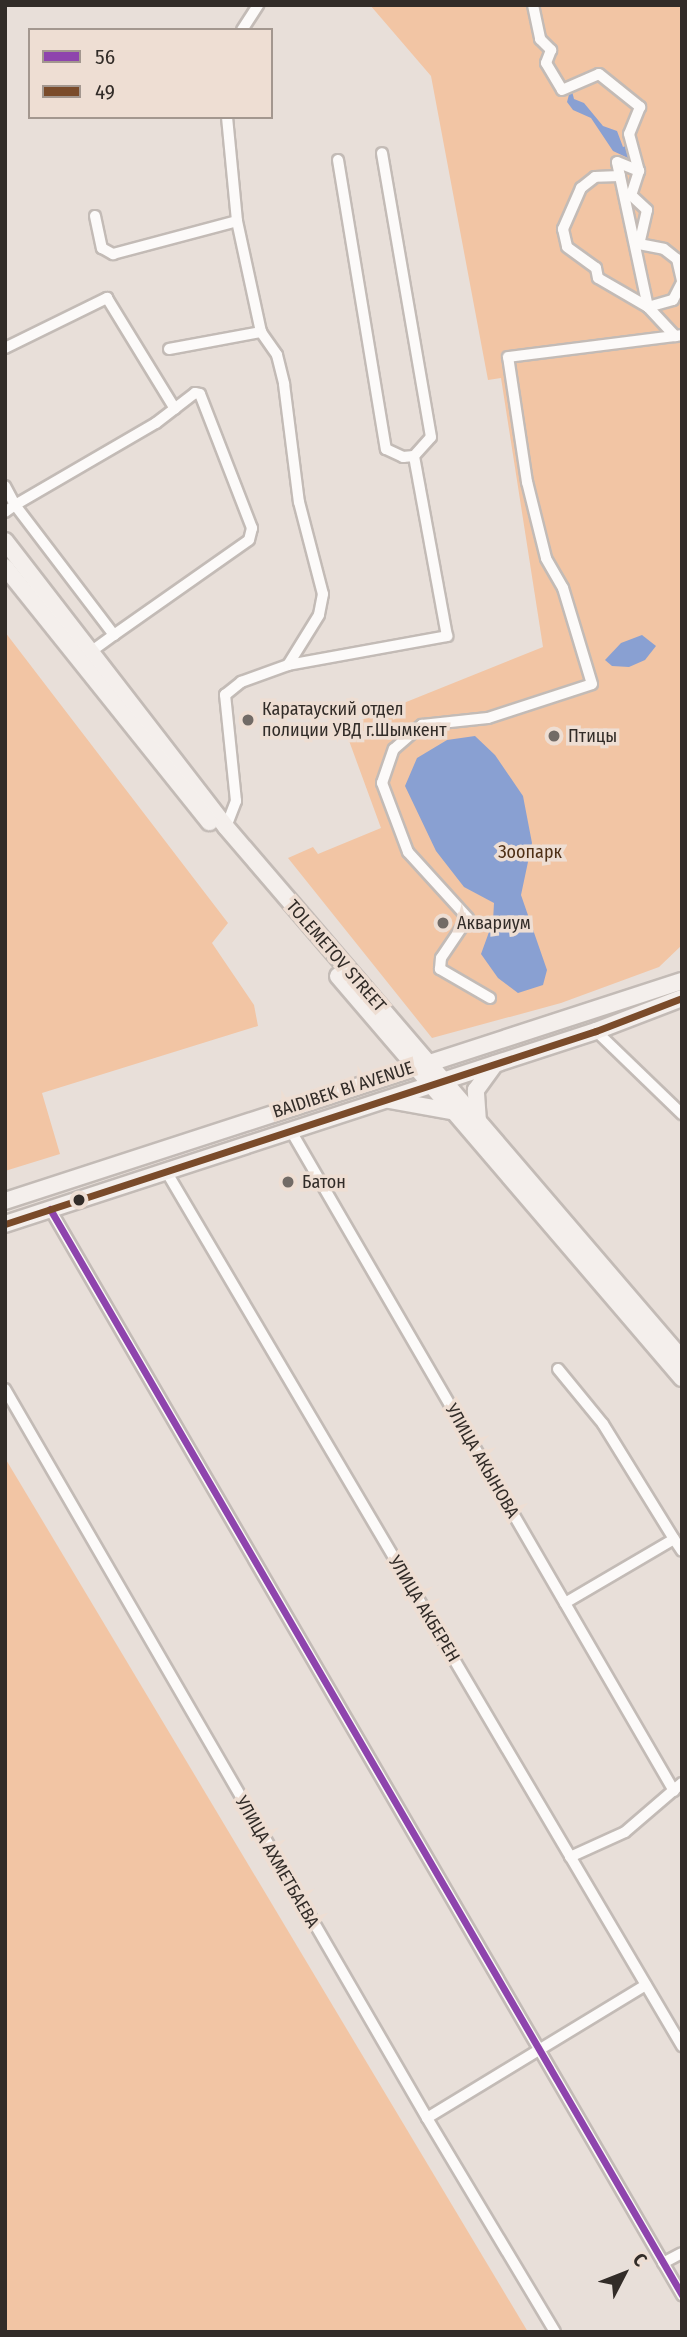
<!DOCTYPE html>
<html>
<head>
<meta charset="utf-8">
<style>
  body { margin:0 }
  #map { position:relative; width:687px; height:2337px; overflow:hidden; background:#e8dfd9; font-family:"Fira Sans Condensed",sans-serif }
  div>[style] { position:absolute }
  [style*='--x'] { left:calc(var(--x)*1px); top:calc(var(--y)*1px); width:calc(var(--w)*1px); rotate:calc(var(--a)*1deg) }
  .green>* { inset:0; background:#f2c5a4 }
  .water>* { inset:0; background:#89a0d2 }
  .roads { filter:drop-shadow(2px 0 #c3bbb6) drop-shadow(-2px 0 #c3bbb6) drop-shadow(0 2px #c3bbb6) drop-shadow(0 -2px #c3bbb6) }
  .minor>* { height:10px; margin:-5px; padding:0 5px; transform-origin:5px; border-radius:5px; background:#fcfaf9 }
  .primary>* { height:16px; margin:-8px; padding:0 8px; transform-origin:8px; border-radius:8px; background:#f4efec }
  .bus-1>* { height:7px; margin:-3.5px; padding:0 3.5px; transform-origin:3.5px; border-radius:3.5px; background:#8e44ad }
  .bus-2>* { height:7px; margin:-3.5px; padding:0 3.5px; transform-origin:3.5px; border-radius:3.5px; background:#7a4b2a }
  .dots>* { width:19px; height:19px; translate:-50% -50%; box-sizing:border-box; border:4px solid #eeded3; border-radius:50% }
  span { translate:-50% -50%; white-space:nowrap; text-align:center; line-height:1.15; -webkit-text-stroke:7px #eeded3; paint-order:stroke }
  .poi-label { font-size:18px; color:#322c28 }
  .left { translate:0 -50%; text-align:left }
  .park-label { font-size:18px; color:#4f3016 }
  .street-label { font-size:18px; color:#322c28 }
  .frame { position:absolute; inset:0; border:7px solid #322c28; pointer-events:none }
  .legend { position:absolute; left:28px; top:28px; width:245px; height:91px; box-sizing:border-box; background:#eeded3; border:2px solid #a3978f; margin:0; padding:9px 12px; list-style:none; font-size:21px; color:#322c28 }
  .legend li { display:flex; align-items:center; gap:14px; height:35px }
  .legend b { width:35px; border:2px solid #a3978f }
  .north { position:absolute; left:589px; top:2239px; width:70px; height:70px; -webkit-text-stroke:5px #eeded3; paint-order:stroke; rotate:48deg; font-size:19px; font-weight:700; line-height:28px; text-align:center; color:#322c28 }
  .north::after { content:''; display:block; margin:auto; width:24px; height:32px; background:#322c28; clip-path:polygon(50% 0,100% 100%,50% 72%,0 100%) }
</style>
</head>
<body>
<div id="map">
  <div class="green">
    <i style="clip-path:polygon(370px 5px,682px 5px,682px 945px,659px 967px,561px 1003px,432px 1038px,288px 858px,313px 847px,318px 854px,381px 828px,344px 727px,543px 647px,501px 378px,488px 380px,431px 76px)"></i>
    <i style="clip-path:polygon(5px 632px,228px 923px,212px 943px,254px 1005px,258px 1026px,42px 1093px,60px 1154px,5px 1171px)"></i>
    <i style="clip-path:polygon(5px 1458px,528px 2332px,5px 2332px)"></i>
  </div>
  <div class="water">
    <i style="clip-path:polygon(571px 87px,574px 99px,584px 103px,603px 126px,617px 131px,623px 147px,628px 145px,633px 152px,628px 158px,613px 151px,591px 118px,573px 110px,567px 102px)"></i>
    <i style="clip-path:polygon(642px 635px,656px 646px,645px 660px,629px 667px,612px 666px,605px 660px,621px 643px)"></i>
    <i style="clip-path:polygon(475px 736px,495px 755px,523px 796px,532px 843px,521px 895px,547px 970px,543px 985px,518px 993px,498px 978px,481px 954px,493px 921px,494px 903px,464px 887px,436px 851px,405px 786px,417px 758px,447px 740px)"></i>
  </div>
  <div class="roads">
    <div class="minor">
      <i style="--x:533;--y:5;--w:35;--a:78"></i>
      <i style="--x:540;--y:39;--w:16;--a:45"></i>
      <i style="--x:551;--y:50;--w:14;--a:111"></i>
      <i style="--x:546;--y:63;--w:31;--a:59"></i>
      <i style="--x:562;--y:90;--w:40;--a:-23.4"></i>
      <i style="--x:599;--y:74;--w:53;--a:38.8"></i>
      <i style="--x:640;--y:107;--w:29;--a:112"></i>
      <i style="--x:629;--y:134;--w:38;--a:75"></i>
      <i style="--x:242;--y:30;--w:30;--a:-57"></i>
      <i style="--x:227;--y:117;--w:104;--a:84.5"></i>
      <i style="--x:237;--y:221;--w:114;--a:77.8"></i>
      <i style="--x:261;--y:332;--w:28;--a:55"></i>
      <i style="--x:277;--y:355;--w:30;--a:76"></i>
      <i style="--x:284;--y:384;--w:119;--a:82.8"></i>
      <i style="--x:299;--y:502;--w:95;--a:75.4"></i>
      <i style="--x:323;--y:594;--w:21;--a:101"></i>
      <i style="--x:319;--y:615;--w:59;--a:121.8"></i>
      <i style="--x:338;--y:160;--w:293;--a:80.6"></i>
      <i style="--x:386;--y:449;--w:19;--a:25"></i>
      <i style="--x:403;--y:457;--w:11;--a:-5"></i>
      <i style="--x:414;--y:456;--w:25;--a:-48"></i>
      <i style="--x:431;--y:437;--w:288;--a:-99.8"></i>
      <i style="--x:620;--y:176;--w:25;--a:178"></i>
      <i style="--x:595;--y:177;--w:18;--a:142"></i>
      <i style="--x:581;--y:188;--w:45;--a:113.7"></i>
      <i style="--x:563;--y:229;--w:18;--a:77"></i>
      <i style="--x:567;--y:247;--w:36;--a:36"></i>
      <i style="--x:596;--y:268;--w:10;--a:79"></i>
      <i style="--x:598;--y:278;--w:58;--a:30.1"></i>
      <i style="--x:648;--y:307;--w:40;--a:47"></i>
      <i style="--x:95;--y:216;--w:33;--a:78"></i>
      <i style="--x:102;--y:248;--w:13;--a:29"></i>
      <i style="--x:113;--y:254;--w:128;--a:-14.9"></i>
      <i style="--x:648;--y:307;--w:148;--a:-102.1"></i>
      <i style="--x:617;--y:162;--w:24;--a:22"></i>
      <i style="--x:639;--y:171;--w:25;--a:108"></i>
      <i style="--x:631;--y:195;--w:22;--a:43"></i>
      <i style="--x:647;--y:210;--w:35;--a:103"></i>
      <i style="--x:639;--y:244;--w:25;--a:11"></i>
      <i style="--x:664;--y:249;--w:16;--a:38"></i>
      <i style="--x:677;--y:259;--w:23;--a:77"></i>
      <i style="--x:648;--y:307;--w:26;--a:-16"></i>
      <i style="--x:673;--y:300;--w:20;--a:-63"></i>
      <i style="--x:5;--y:348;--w:114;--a:-26.1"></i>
      <i style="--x:107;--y:298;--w:130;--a:58.5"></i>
      <i style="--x:169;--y:349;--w:94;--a:-10.5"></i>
      <i style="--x:195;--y:393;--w:5;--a:11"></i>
      <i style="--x:200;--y:394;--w:144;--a:68.8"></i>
      <i style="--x:252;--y:528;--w:12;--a:104"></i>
      <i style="--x:249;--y:540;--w:165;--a:144.9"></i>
      <i style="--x:114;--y:635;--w:163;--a:-127.3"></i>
      <i style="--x:15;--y:505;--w:163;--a:-30.2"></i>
      <i style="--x:156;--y:423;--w:49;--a:-37.6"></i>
      <i style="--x:5;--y:486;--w:21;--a:62"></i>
      <i style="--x:15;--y:505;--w:12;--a:145"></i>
      <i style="--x:89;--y:653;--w:31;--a:-36"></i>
      <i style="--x:226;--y:827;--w:28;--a:-69"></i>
      <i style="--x:236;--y:801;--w:107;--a:-95.9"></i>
      <i style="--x:225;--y:695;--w:21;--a:-39"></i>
      <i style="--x:241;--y:682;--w:50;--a:-19.9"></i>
      <i style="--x:288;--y:665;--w:162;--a:-10.3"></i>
      <i style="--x:447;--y:636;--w:183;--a:-100.4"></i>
      <i style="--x:490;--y:998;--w:58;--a:-149.9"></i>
      <i style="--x:440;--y:969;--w:11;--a:-85"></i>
      <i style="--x:441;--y:958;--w:48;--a:-56"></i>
      <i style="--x:468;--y:918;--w:89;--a:-132.3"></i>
      <i style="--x:408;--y:852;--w:74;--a:-110.6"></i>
      <i style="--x:382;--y:783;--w:36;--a:-71"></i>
      <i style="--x:394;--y:749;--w:37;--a:-41"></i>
      <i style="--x:422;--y:725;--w:66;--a:-6.1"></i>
      <i style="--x:488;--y:718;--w:109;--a:-18.1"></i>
      <i style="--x:592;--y:684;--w:100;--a:-106.8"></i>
      <i style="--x:563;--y:588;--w:34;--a:-120"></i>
      <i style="--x:546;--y:558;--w:78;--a:-104"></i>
      <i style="--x:527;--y:482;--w:126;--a:-98.6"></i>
      <i style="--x:508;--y:357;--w:175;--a:-7.2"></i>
      <i style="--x:596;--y:1031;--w:120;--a:44"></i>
      <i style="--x:291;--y:1131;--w:763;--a:59.87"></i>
      <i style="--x:166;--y:1171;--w:1016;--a:59.47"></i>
      <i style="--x:50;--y:1209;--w:1257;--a:59.8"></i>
      <i style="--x:558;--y:1369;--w:71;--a:50.7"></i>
      <i style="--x:603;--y:1424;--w:135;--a:58.3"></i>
      <i style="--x:5;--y:1389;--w:842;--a:59.93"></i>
      <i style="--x:427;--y:2118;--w:249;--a:59.1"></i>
      <i style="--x:565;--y:1603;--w:126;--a:-30.4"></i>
      <i style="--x:674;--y:1539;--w:14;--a:56"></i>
      <i style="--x:570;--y:1857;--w:60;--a:-24.4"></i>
      <i style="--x:625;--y:1832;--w:75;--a:-40.7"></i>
      <i style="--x:427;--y:2118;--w:256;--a:-31.3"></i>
      <i style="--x:663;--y:2263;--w:21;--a:-28"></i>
    </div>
    <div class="primary">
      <i style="--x:5;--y:541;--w:361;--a:52.3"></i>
      <i style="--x:226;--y:827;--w:701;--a:49.4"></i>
      <i style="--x:5;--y:567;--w:327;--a:51.3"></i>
      <i style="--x:338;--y:976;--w:529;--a:49.45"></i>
      <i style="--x:389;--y:1100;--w:62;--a:10.2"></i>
      <i style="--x:478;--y:1122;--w:32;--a:-94"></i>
      <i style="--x:476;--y:1090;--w:32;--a:-54"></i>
      <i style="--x:5;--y:1201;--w:712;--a:-18"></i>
      <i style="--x:5;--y:1224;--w:622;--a:-18.09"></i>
      <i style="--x:596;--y:1031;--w:92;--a:-21"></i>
    </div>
  </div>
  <div class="bus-1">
    <i style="--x:50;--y:1209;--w:1257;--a:59.8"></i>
  </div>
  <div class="bus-2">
    <i style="--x:5;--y:1224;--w:622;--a:-18.09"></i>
    <i style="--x:596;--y:1031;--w:92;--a:-21"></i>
  </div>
  <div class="dots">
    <i style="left:248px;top:720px;background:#726b66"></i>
    <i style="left:554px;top:736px;background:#726b66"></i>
    <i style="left:443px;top:923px;background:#726b66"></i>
    <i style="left:288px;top:1182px;background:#726b66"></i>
    <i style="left:79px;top:1200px;background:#322c28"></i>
  </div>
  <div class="poi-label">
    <span class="left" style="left:262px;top:720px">Каратауский отдел<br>полиции УВД г.Шымкент</span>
    <span class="left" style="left:568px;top:736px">Птицы</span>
    <span class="left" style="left:457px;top:923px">Аквариум</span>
    <span class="left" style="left:302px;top:1182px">Батон</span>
  </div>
  <div class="park-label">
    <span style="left:530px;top:852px">Зоопарк</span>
  </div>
  <div class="street-label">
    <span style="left:336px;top:956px;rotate:49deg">TOLEMETOV STREET</span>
    <span style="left:343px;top:1090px;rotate:-18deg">BAIDIBEK BI AVENUE</span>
    <span style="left:482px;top:1461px;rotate:60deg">УЛИЦА АКЫНОВА</span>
    <span style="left:424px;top:1609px;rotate:59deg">УЛИЦА АКБЕРЕН</span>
    <span style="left:277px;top:1862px;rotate:60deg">УЛИЦА АХМЕТБАЕВА</span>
  </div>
  <div class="frame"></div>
  <ul class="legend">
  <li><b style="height:9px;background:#8e44ad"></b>56</li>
  <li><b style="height:9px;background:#7a4b2a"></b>49</li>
  </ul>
  <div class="north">С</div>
</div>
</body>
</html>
